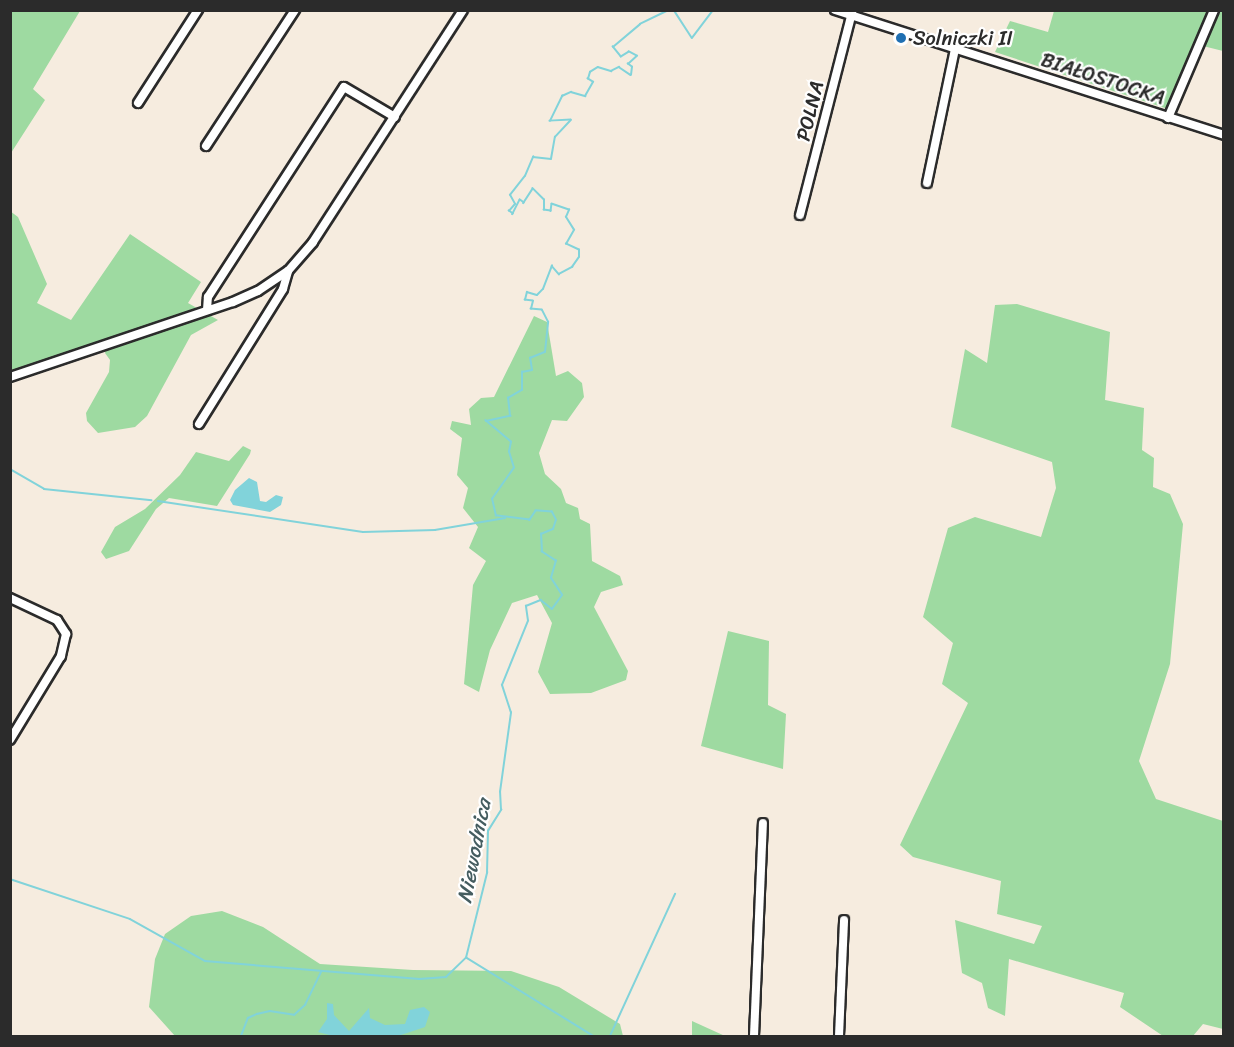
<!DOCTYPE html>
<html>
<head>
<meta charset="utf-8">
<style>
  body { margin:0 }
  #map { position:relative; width:1234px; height:1047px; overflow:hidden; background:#f6ecdf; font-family:Sriracha,sans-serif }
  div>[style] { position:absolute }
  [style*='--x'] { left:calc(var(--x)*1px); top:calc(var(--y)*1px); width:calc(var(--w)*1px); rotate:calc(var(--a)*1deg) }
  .green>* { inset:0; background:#9edaa1 }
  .water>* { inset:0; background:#81d3da }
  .stream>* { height:1.5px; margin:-0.75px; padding:0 0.75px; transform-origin:0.75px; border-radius:0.75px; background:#81d3da }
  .roads { filter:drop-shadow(2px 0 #2b2b2b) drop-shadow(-2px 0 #2b2b2b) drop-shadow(0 2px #2b2b2b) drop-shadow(0 -2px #2b2b2b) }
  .minor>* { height:8px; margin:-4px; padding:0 4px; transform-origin:4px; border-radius:4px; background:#fff }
  .dots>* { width:16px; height:16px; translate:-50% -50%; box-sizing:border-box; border:3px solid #fff; border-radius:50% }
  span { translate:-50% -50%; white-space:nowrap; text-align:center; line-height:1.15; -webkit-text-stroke:4.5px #fff; paint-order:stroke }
  .poi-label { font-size:20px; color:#2b2b2b }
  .left { translate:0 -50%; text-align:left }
  .street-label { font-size:20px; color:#2b2b2b }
  .water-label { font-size:21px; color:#455d60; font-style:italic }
  .frame { position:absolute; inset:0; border:12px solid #2b2b2b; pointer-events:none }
</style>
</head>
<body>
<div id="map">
  <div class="green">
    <i style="clip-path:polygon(11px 10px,80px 11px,33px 89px,45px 100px,11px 153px)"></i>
    <i style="clip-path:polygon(1054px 11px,1223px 11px,1223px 51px,1195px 44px,1168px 109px,995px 52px,1010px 21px,1048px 32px)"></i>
    <i style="clip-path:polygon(10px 211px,18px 217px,47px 284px,37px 303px,71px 320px,130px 234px,201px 282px,188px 303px,218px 320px,191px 335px,147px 416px,135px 427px,98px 433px,87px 421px,86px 413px,109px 372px,110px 360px,105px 353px,109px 338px,11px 371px)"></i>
    <i style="clip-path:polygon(1017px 304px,1110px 332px,1105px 400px,1144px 408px,1142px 450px,1154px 458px,1153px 487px,1170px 494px,1183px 524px,1170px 664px,1139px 761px,1156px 799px,1223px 821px,1223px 1029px,1203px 1024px,1193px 1036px,1163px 1036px,1120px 1007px,1124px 993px,1009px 959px,1005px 1016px,988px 1008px,982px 983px,962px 973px,955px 920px,1034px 944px,1042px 926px,997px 914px,1001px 881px,913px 857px,900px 845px,968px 703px,942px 684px,953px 643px,923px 617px,948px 528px,975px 517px,1041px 537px,1056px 488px,1052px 462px,951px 427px,965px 349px,987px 363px,995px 305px)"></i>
    <i style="clip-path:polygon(534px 316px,547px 322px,556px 376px,568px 371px,582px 383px,584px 397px,567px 421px,552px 420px,539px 453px,545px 474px,561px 489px,566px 503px,578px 508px,580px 519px,590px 524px,592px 561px,620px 576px,623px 585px,601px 592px,594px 607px,628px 671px,626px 680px,591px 693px,550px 694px,538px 672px,552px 623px,537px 595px,512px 603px,490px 650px,479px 692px,464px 684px,473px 585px,486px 561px,469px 548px,478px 527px,463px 508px,468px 488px,457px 475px,462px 438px,450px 429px,452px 421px,471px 425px,469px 409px,481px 398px,494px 397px)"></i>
    <i style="clip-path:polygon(243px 446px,251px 450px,250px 454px,217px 506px,169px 498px,156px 509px,129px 551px,106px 559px,101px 552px,115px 527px,145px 509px,180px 475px,196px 452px,229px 461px)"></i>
    <i style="clip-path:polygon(728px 631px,769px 641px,768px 705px,786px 714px,783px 769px,701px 746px)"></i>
    <i style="clip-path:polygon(222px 911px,263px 927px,320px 964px,413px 970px,511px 971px,559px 987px,620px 1024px,623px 1036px,175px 1036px,149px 1007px,155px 959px,165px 934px,191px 916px)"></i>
    <i style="clip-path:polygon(692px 1021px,725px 1036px,692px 1036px)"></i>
  </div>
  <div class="water">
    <i style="clip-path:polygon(249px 478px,257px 482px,260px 501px,266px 502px,276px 495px,283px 497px,281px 505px,270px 512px,233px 505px,230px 500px,235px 490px)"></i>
    <i style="clip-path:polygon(327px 1003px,333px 1004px,334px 1015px,349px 1031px,369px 1008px,370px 1018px,385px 1025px,405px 1024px,410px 1010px,424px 1007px,430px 1012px,425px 1027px,398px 1036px,333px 1036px,318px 1032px,327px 1019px)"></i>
  </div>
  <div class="stream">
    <i style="--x:674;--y:10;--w:33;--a:57"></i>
    <i style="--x:692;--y:38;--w:35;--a:-53"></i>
    <i style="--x:10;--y:469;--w:39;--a:30"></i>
    <i style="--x:44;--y:489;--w:108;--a:5.9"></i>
    <i style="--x:158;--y:501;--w:207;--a:8.6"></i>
    <i style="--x:363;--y:532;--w:72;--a:-1.6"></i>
    <i style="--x:435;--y:530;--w:71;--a:-9.7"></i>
    <i style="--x:10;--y:879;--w:126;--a:18.4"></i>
    <i style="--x:130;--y:919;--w:86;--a:29.2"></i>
    <i style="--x:205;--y:961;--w:215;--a:4.8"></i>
    <i style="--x:419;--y:979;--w:27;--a:-4"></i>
    <i style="--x:446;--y:977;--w:28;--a:-44"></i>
    <i style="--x:466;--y:958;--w:88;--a:-76.1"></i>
    <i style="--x:487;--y:873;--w:42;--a:-88.6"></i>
    <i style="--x:488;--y:831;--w:25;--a:-58"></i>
    <i style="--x:501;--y:810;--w:18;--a:-93"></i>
    <i style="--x:500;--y:792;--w:80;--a:-82.1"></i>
    <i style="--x:511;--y:713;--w:29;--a:-108"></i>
    <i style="--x:502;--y:685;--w:69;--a:-67.9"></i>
    <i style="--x:528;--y:621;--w:15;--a:-98"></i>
    <i style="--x:526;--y:606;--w:16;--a:-22"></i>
    <i style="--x:541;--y:600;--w:14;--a:39"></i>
    <i style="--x:552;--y:609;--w:17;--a:-54"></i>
    <i style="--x:562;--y:595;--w:20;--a:-123"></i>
    <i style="--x:551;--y:578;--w:18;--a:-74"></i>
    <i style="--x:556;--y:561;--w:17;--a:-147"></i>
    <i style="--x:542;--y:552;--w:18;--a:-93"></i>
    <i style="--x:541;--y:534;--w:13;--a:-23"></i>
    <i style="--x:553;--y:529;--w:9;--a:-72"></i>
    <i style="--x:556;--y:520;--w:9;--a:-117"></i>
    <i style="--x:552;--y:512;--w:16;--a:-176"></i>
    <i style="--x:536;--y:511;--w:11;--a:124"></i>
    <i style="--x:530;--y:520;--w:34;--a:-173"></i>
    <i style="--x:496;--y:516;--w:17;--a:-103"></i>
    <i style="--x:492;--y:499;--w:38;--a:-55"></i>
    <i style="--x:514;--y:468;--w:17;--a:-107"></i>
    <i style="--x:509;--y:452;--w:10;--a:-79"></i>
    <i style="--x:511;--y:442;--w:33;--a:-140"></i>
    <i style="--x:486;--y:421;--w:25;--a:-12"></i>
    <i style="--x:510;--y:416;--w:18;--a:-96"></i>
    <i style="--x:508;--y:398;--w:16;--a:-30"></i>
    <i style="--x:522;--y:390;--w:18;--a:-90"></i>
    <i style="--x:522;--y:372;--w:10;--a:-11"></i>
    <i style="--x:532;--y:370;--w:12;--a:-99"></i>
    <i style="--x:530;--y:358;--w:16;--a:-22"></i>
    <i style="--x:545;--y:352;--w:30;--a:-84"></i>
    <i style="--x:548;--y:322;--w:13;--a:-117"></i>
    <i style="--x:542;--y:310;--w:11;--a:-175"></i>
    <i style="--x:531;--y:309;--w:8;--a:-76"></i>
    <i style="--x:533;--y:301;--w:8;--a:-173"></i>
    <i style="--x:525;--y:300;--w:8;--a:-76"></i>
    <i style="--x:527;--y:292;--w:10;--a:17"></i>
    <i style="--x:537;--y:295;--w:8;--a:-45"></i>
    <i style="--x:543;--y:289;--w:25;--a:-69"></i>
    <i style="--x:552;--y:266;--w:11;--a:49"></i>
    <i style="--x:559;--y:274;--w:15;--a:-28"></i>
    <i style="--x:572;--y:267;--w:12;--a:-55"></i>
    <i style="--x:579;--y:257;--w:7;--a:-90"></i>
    <i style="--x:579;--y:250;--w:14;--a:-155"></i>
    <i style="--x:566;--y:244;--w:16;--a:-60"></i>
    <i style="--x:574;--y:230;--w:15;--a:-122"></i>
    <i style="--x:566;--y:217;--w:8;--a:-67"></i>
    <i style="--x:569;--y:210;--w:18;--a:-161"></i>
    <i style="--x:552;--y:204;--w:7;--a:98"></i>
    <i style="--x:551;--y:211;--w:7;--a:-172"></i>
    <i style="--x:544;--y:210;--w:10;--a:-90"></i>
    <i style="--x:544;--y:200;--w:16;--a:-135"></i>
    <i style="--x:533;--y:189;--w:17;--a:123"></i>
    <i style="--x:524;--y:203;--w:5;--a:-143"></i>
    <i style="--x:520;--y:200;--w:16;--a:117"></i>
    <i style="--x:513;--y:214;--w:5;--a:-143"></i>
    <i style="--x:509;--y:211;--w:9;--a:-49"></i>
    <i style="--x:515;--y:204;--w:10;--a:-119"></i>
    <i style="--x:510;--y:195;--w:24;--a:-52"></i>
    <i style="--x:525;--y:176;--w:21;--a:-67"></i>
    <i style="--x:533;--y:157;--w:18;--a:6"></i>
    <i style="--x:551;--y:159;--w:22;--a:-80"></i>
    <i style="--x:555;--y:137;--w:23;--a:-47"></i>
    <i style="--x:571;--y:120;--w:21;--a:177"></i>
    <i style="--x:550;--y:121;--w:28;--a:-64"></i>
    <i style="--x:562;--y:96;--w:10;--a:-24"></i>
    <i style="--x:571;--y:92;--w:15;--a:16"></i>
    <i style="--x:585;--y:96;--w:16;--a:-60"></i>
    <i style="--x:593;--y:82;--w:6;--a:-149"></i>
    <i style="--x:588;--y:79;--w:7;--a:-74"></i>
    <i style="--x:590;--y:72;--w:9;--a:-32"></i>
    <i style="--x:598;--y:67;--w:14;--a:17"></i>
    <i style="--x:611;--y:71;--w:9;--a:-27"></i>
    <i style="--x:619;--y:67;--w:14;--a:34"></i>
    <i style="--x:631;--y:75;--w:8;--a:-83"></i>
    <i style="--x:632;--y:67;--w:5;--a:-143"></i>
    <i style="--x:628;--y:64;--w:12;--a:-42"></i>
    <i style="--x:637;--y:56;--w:9;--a:-153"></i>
    <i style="--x:629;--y:52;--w:9;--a:148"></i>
    <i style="--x:621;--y:57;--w:13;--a:-129"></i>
    <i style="--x:613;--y:47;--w:35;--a:-40"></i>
    <i style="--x:640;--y:24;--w:32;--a:-26"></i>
    <i style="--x:467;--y:958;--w:149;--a:31.6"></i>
    <i style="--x:241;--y:1036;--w:19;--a:-69"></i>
    <i style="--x:248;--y:1018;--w:10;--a:-24"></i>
    <i style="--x:257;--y:1014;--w:13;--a:-13"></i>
    <i style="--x:270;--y:1011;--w:24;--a:9"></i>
    <i style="--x:294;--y:1015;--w:15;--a:-42"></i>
    <i style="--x:305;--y:1005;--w:37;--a:-64"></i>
    <i style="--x:610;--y:1036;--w:156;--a:-65.4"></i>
  </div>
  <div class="roads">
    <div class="minor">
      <i style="--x:835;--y:10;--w:409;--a:17.8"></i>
      <i style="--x:138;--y:103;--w:111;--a:-57.2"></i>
      <i style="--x:1168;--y:118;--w:117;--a:-66.9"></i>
      <i style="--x:206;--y:146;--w:163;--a:-56.8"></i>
      <i style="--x:927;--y:183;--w:137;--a:-78.2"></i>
      <i style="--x:800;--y:215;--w:210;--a:-75.6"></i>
      <i style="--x:207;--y:310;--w:13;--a:-86"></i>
      <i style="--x:208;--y:297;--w:250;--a:-57.1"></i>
      <i style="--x:344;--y:87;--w:59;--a:30.5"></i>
      <i style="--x:10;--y:377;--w:235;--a:-18.6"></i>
      <i style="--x:233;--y:302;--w:27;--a:-24"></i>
      <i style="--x:258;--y:291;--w:36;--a:-34"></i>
      <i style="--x:288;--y:271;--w:38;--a:-49"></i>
      <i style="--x:313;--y:242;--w:276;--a:-57.1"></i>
      <i style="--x:199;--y:424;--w:159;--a:-58.1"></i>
      <i style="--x:283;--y:289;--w:19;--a:-74"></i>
      <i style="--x:10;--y:598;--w:52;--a:25.1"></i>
      <i style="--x:57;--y:620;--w:17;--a:57"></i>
      <i style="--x:66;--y:634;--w:23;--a:103"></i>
      <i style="--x:61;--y:656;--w:98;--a:121.3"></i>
      <i style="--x:754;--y:1036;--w:213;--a:-87.6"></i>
      <i style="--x:839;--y:1036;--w:116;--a:-87.5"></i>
    </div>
  </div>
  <div class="dots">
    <i style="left:901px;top:38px;background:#1f6fb2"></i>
  </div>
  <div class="poi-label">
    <span class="left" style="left:913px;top:38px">Solniczki II</span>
  </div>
  <div class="street-label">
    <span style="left:1103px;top:79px;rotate:18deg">BIAŁOSTOCKA</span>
    <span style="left:810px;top:111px;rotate:-76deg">POLNA</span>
  </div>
  <div class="water-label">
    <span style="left:474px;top:851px;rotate:-79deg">Niewodnica</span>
  </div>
  <div class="frame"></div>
</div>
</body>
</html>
